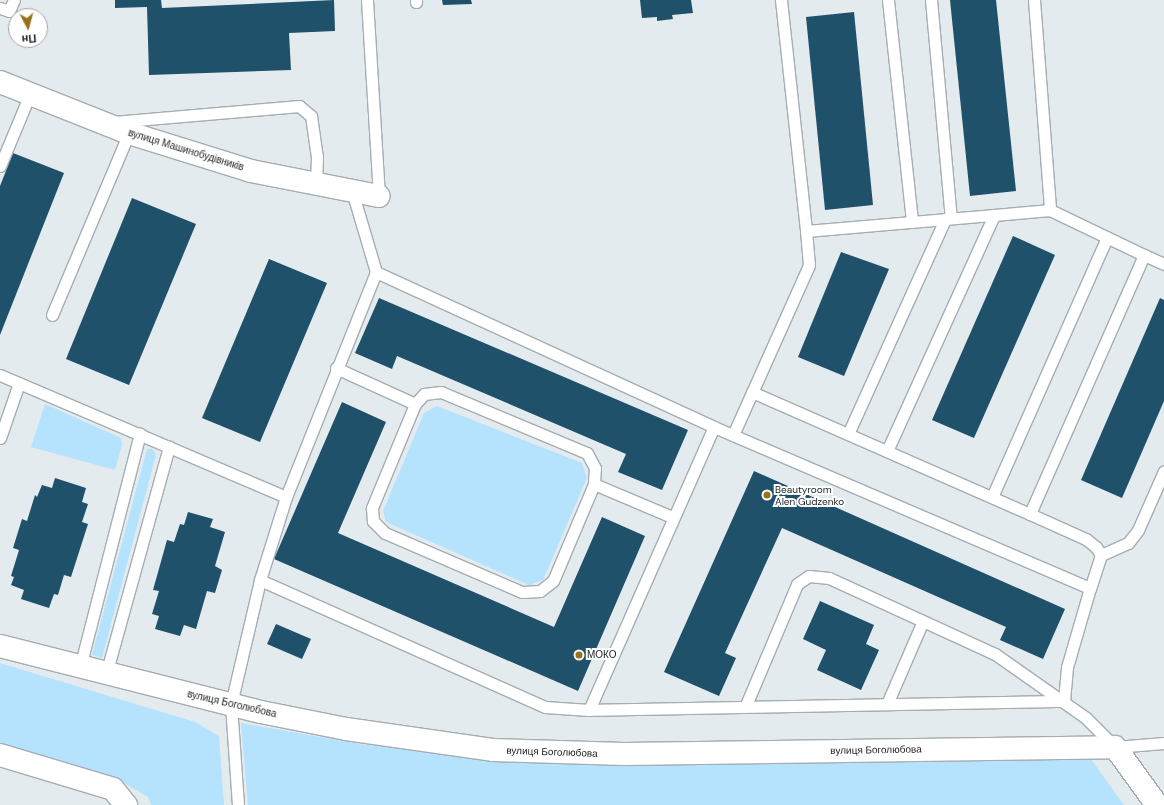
<!DOCTYPE html>
<html>
<head>
<meta charset="utf-8">
<style>
  body { margin:0 }
  #map { position:relative; width:1164px; height:805px; overflow:hidden; background:#e4ebef; font-family:"DM Sans",sans-serif }
  div>[style] { position:absolute }
  [style*='--x'] { left:calc(var(--x)*1px); top:calc(var(--y)*1px); width:calc(var(--w)*1px); rotate:calc(var(--a)*1deg) }
  .green>* { inset:0; background:#b5e2fd }
  .building>* { inset:0; background:#1f516b }
  .roads { filter:drop-shadow(1px 0 #a6adb1) drop-shadow(-1px 0 #a6adb1) drop-shadow(0 1px #a6adb1) drop-shadow(0 -1px #a6adb1) }
  .lane>* { height:11px; margin:-5.5px; padding:0 5.5px; transform-origin:5.5px; border-radius:5.5px; background:#fff }
  .street>* { height:22px; margin:-11px; padding:0 11px; transform-origin:11px; border-radius:11px; background:#fff }
  .dots>* { width:11px; height:11px; translate:-50% -50%; box-sizing:border-box; border:2px solid #fff; border-radius:50% }
  span { translate:-50% -50%; white-space:nowrap; text-align:center; line-height:1.15; -webkit-text-stroke:4px #fff; paint-order:stroke }
  .street-label { font-size:10px; color:#1c1f20 }
  .poi-label { font-size:10px; color:#1c1f20 }
  .left { translate:0 -50%; text-align:left }
  .north { position:absolute; left:8px; top:8px; width:40px; height:40px; box-sizing:border-box; background:#fff; border:1px solid #a4a5a6; border-radius:50%; rotate:174deg; font-size:11px; font-weight:700; line-height:16px; text-align:center; color:#1c1f20 }
  .north::after { content:''; display:block; margin:auto; width:14px; height:18px; background:#96721b; clip-path:polygon(50% 0,100% 100%,50% 72%,0 100%) }
</style>
</head>
<body>
<div id="map">
  <div class="green">
    <i style="clip-path:polygon(45px 404px,121px 438px,122px 444px,115px 470px,31px 447px)"></i>
    <i style="clip-path:polygon(437px 406px,582px 463px,587px 478px,543px 580px,529px 585px,386px 522px,383px 511px,424px 413px)"></i>
    <i style="clip-path:polygon(147px 449px,153px 449px,156px 455px,102px 658px,92px 655px)"></i>
    <i style="clip-path:polygon(0 663px,195px 722px,219px 736px,224px 805px,151px 805px,148px 797px,117px 779px,0 743px)"></i>
    <i style="clip-path:polygon(241px 723px,360px 744px,490px 758px,1088px 755px,1124px 805px,248px 805px)"></i>
  </div>
  <div class="building">
    <i style="clip-path:polygon(115px 0,161px 0,162px 8px,334px 0,335px 31px,289px 33px,291px 70px,149px 75px,147px 7px,115px 8px)"></i>
    <i style="clip-path:polygon(442px 0,471px 0,472px 4px,443px 5px)"></i>
    <i style="clip-path:polygon(640px 0,691px 0,693px 13px,672px 15px,673px 19px,657px 21px,657px 17px,642px 18px)"></i>
    <i style="clip-path:polygon(950px 0,996px 0,1016px 191px,970px 196px)"></i>
    <i style="clip-path:polygon(854px 12px,873px 205px,825px 210px,806px 17px)"></i>
    <i style="clip-path:polygon(13px 153px,64px 173px,0 335px,0 186px)"></i>
    <i style="clip-path:polygon(132px 198px,196px 224px,129px 385px,66px 359px)"></i>
    <i style="clip-path:polygon(1013px 236px,1055px 255px,974px 438px,932px 420px)"></i>
    <i style="clip-path:polygon(841px 252px,889px 269px,844px 376px,798px 357px)"></i>
    <i style="clip-path:polygon(269px 259px,327px 283px,260px 442px,202px 418px)"></i>
    <i style="clip-path:polygon(379px 298px,688px 430px,662px 490px,618px 472px,626px 454px,397px 356px,392px 369px,355px 353px)"></i>
    <i style="clip-path:polygon(1160px 298px,1164px 300px,1164px 401px,1122px 498px,1081px 480px)"></i>
    <i style="clip-path:polygon(342px 402px,386px 422px,338px 533px,554px 627px,602px 517px,645px 536px,578px 691px,274px 559px)"></i>
    <i style="clip-path:polygon(754px 471px,1065px 609px,1043px 659px,1000px 640px,1006px 627px,782px 528px,725px 653px,736px 658px,719px 696px,664px 672px)"></i>
    <i style="clip-path:polygon(55px 478px,86px 488px,82px 502px,88px 504px,82px 522px,88px 524px,71px 577px,64px 575px,58px 595px,54px 594px,49px 608px,21px 599px,24px 590px,11px 585px,14px 577px,11px 576px,19px 550px,13px 548px,22px 519px,27px 521px,35px 495px,37px 497px,42px 485px,52px 488px)"></i>
    <i style="clip-path:polygon(188px 512px,213px 519px,210px 527px,225px 532px,215px 566px,222px 570px,215px 593px,207px 591px,196px 629px,184px 625px,180px 636px,155px 629px,159px 616px,152px 614px,159px 591px,153px 590px,167px 540px,174px 542px,180px 524px,184px 525px)"></i>
    <i style="clip-path:polygon(820px 601px,874px 625px,866px 644px,879px 650px,861px 690px,817px 670px,826px 650px,803px 639px)"></i>
    <i style="clip-path:polygon(276px 624px,311px 639px,302px 659px,267px 644px)"></i>
  </div>
  <div class="roads">
    <div class="lane">
      <i style="--x:367;--y:0;--w:196;--a:86.5"></i>
      <i style="--x:416;--y:0;--w:2;--a:90"></i>
      <i style="--x:781;--y:0;--w:232;--a:83.8"></i>
      <i style="--x:888;--y:0;--w:223;--a:83.8"></i>
      <i style="--x:931;--y:0;--w:219;--a:84.8"></i>
      <i style="--x:1034;--y:0;--w:211;--a:85.6"></i>
      <i style="--x:0;--y:8;--w:9;--a:18"></i>
      <i style="--x:9;--y:11;--w:12;--a:-66"></i>
      <i style="--x:113;--y:122;--w:187;--a:-4.9"></i>
      <i style="--x:299;--y:106;--w:16;--a:40"></i>
      <i style="--x:311;--y:116;--w:41;--a:81.7"></i>
      <i style="--x:317;--y:157;--w:27;--a:92"></i>
      <i style="--x:0;--y:166;--w:78;--a:-67.4"></i>
      <i style="--x:352;--y:191;--w:84;--a:73.5"></i>
      <i style="--x:376;--y:272;--w:372;--a:24.6"></i>
      <i style="--x:714;--y:427;--w:409;--a:23.2"></i>
      <i style="--x:1090;--y:588;--w:82;--a:106.2"></i>
      <i style="--x:1067;--y:667;--w:34;--a:95"></i>
      <i style="--x:1144;--y:255;--w:22;--a:24"></i>
      <i style="--x:376;--y:272;--w:242;--a:111.8"></i>
      <i style="--x:286;--y:497;--w:87;--a:107.4"></i>
      <i style="--x:260;--y:580;--w:312;--a:24"></i>
      <i style="--x:545;--y:707;--w:44;--a:3.9"></i>
      <i style="--x:589;--y:710;--w:475;--a:-1.1"></i>
      <i style="--x:52;--y:315;--w:198;--a:-67.1"></i>
      <i style="--x:336;--y:368;--w:87;--a:24.5"></i>
      <i style="--x:415;--y:404;--w:13;--a:-48"></i>
      <i style="--x:424;--y:394;--w:17;--a:-7"></i>
      <i style="--x:441;--y:392;--w:158;--a:22.7"></i>
      <i style="--x:587;--y:453;--w:17;--a:62"></i>
      <i style="--x:595;--y:468;--w:16;--a:94"></i>
      <i style="--x:594;--y:484;--w:85;--a:22.9"></i>
      <i style="--x:0;--y:375;--w:311;--a:23.1"></i>
      <i style="--x:752;--y:392;--w:304;--a:23.7"></i>
      <i style="--x:415;--y:404;--w:113;--a:112.5"></i>
      <i style="--x:372;--y:508;--w:13;--a:86"></i>
      <i style="--x:373;--y:521;--w:17;--a:45"></i>
      <i style="--x:385;--y:533;--w:149;--a:23.3"></i>
      <i style="--x:522;--y:592;--w:18;--a:-3"></i>
      <i style="--x:540;--y:591;--w:16;--a:-38"></i>
      <i style="--x:553;--y:581;--w:105;--a:-67.1"></i>
      <i style="--x:848;--y:434;--w:236;--a:-65.7"></i>
      <i style="--x:733;--y:435;--w:186;--a:-65.9"></i>
      <i style="--x:809;--y:265;--w:34;--a:-95"></i>
      <i style="--x:806;--y:231;--w:189;--a:-4.9"></i>
      <i style="--x:0;--y:438;--w:58;--a:-70.9"></i>
      <i style="--x:887;--y:451;--w:259;--a:-65.6"></i>
      <i style="--x:994;--y:215;--w:56;--a:-5.1"></i>
      <i style="--x:1050;--y:210;--w:104;--a:25.6"></i>
      <i style="--x:1144;--y:255;--w:283;--a:113.8"></i>
      <i style="--x:1030;--y:514;--w:61;--a:24.1"></i>
      <i style="--x:1086;--y:539;--w:13;--a:39"></i>
      <i style="--x:1096;--y:547;--w:9;--a:58"></i>
      <i style="--x:1101;--y:555;--w:35;--a:108"></i>
      <i style="--x:992;--y:497;--w:284;--a:-66.1"></i>
      <i style="--x:1101;--y:555;--w:30;--a:-24"></i>
      <i style="--x:1128;--y:543;--w:16;--a:-52"></i>
      <i style="--x:1138;--y:530;--w:64;--a:-66.2"></i>
      <i style="--x:80;--y:667;--w:241;--a:-75.6"></i>
      <i style="--x:106;--y:674;--w:236;--a:-74.5"></i>
      <i style="--x:887;--y:704;--w:90;--a:-66.6"></i>
      <i style="--x:746;--y:705;--w:131;--a:-67.1"></i>
      <i style="--x:797;--y:584;--w:14;--a:-34"></i>
      <i style="--x:809;--y:576;--w:20;--a:6"></i>
      <i style="--x:829;--y:578;--w:183;--a:24.6"></i>
      <i style="--x:995;--y:654;--w:111;--a:35.1"></i>
      <i style="--x:1086;--y:718;--w:41;--a:45"></i>
      <i style="--x:1115;--y:747;--w:49;--a:-4.7"></i>
      <i style="--x:589;--y:710;--w:309;--a:-66.2"></i>
      <i style="--x:238;--y:805;--w:101;--a:-94"></i>
      <i style="--x:231;--y:704;--w:127;--a:-76.8"></i>
    </div>
    <div class="street">
      <i style="--x:0;--y:82;--w:139;--a:21.6"></i>
      <i style="--x:129;--y:133;--w:128;--a:17.3"></i>
      <i style="--x:251;--y:171;--w:130;--a:11.1"></i>
      <i style="--x:0;--y:646;--w:269;--a:14.2"></i>
      <i style="--x:261;--y:712;--w:87;--a:11.3"></i>
      <i style="--x:346;--y:729;--w:148;--a:8.1"></i>
      <i style="--x:493;--y:750;--w:131;--a:1.7"></i>
      <i style="--x:624;--y:754;--w:491;--a:-0.8"></i>
      <i style="--x:1115;--y:747;--w:72;--a:54.1"></i>
      <i style="--x:0;--y:755;--w:118;--a:16.7"></i>
      <i style="--x:113;--y:789;--w:21;--a:51"></i>
    </div>
  </div>
  <div class="dots">
    <i style="left:767px;top:495px;background:#96721b"></i>
    <i style="left:579px;top:655px;background:#96721b"></i>
  </div>
  <div class="street-label">
    <span style="left:186px;top:150px;rotate:17deg">вулиця Машинобудівників</span>
    <span style="left:232px;top:704px;rotate:13deg">вулиця Боголюбова</span>
    <span style="left:876px;top:750px;rotate:-1deg">вулиця Боголюбова</span>
    <span style="left:552px;top:752px;rotate:2deg">вулиця Боголюбова</span>
  </div>
  <div class="poi-label">
    <span class="left" style="left:775px;top:495px">Beautyroom<br>Alen Gudzenko</span>
    <span class="left" style="left:587px;top:655px">МОКО</span>
  </div>
  <div class="north">Пн</div>
</div>
</body>
</html>
